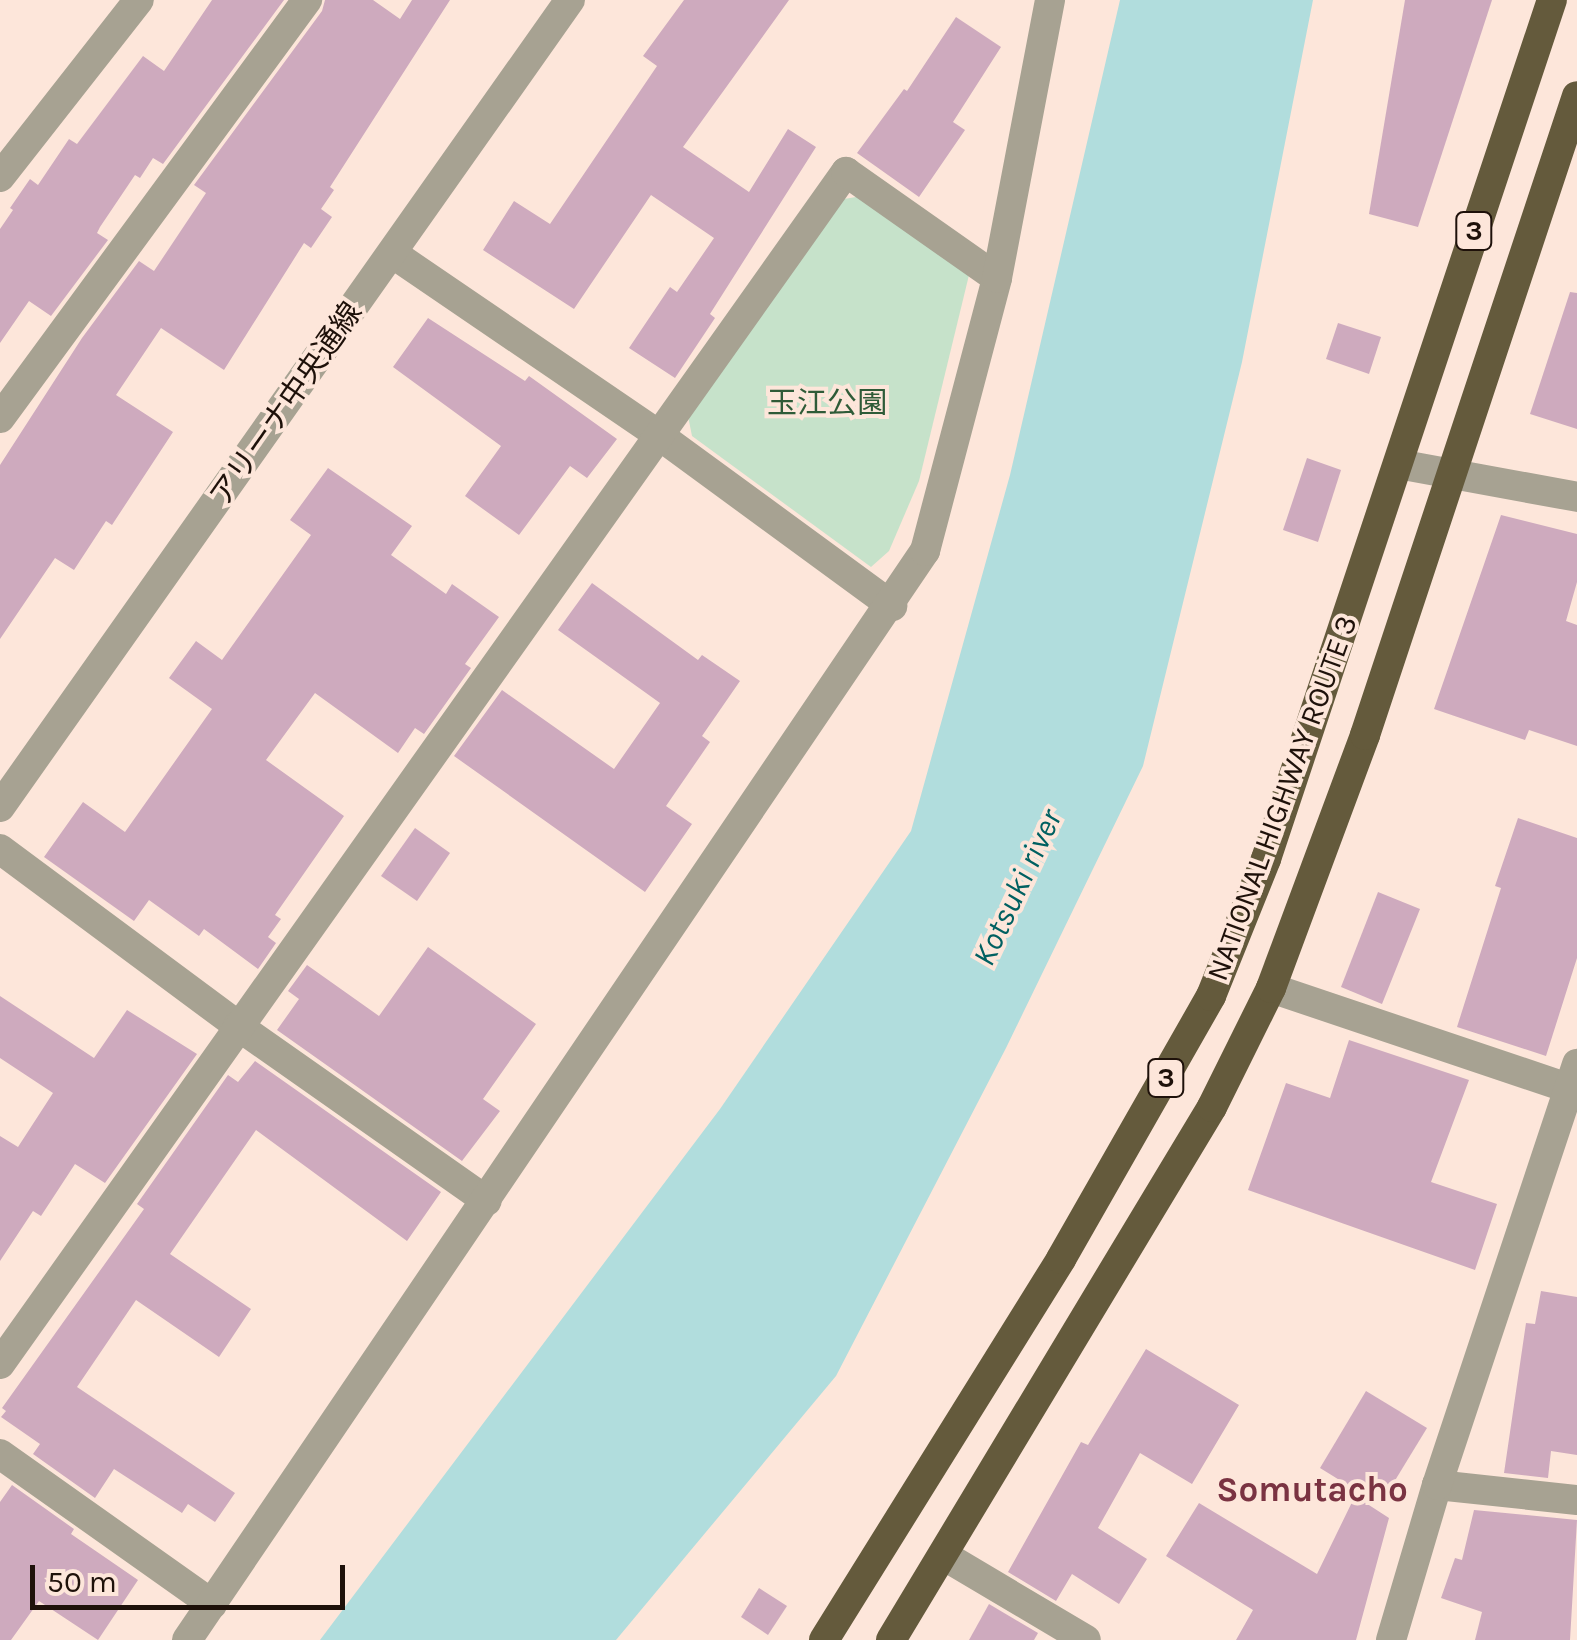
<!DOCTYPE html>
<html>
<head>
<meta charset="utf-8">
<style>
  body { margin:0 }
  #map { position:relative; width:1577px; height:1640px; overflow:hidden; background:#fde6da; font-family:Karla,"Noto Sans JP",sans-serif }
  div>[style] { position:absolute }
  [style*='--x'] { left:calc(var(--x)*1px); top:calc(var(--y)*1px); width:calc(var(--w)*1px); rotate:calc(var(--a)*1deg) }
  .green>* { inset:0; background:#c6e2ca }
  .water>* { inset:0; background:#b1dddd }
  .building>* { inset:0; background:#ceaabe }
  .minor>* { height:30px; margin:-15px; padding:0 15px; transform-origin:15px; border-radius:15px; background:#a7a292 }
  .tertiary>* { height:30px; margin:-15px; padding:0 15px; transform-origin:15px; border-radius:15px; background:#a7a292 }
  .trunk>* { height:30px; margin:-15px; padding:0 15px; transform-origin:15px; border-radius:15px; background:#645a3c }
  span { translate:-50% -50%; white-space:nowrap; text-align:center; line-height:1.15; -webkit-text-stroke:8px #fde6da; paint-order:stroke }
  .shield-label span { padding:2px 8px; background:#fde6da; border:2px solid; border-radius:8px; -webkit-text-stroke-width:0 }
  .shield-label { font-size:28px; color:#1e110a; font-weight:700 }
  .park-label { font-size:30px; color:#2f5b38 }
  .street-label { font-size:30px; color:#1e110a }
  .water-label { font-size:32px; color:#006061; font-style:italic }
  .quarter-label { font-size:35px; color:#7a3342; font-weight:700 }
  .scale { position:absolute; left:30px; top:1565px; width:315px; height:45px; box-sizing:border-box; border:5px solid #1e110a; border-top:0; padding-left:12px; font-size:30px; line-height:35px; white-space:nowrap; color:#1e110a; -webkit-text-stroke:8px #fde6da; paint-order:stroke }
</style>
</head>
<body>
<div id="map">
  <div class="green">
    <i style="clip-path:polygon(862px 196px,969px 275px,919px 481px,889px 551px,871px 567px,692px 436px,688px 416px,838px 200px)"></i>
  </div>
  <div class="water">
    <i style="clip-path:polygon(1120px 0,1313px 0,1242px 362px,1143px 766px,1006px 1048px,836px 1376px,616px 1640px,320px 1640px,720px 1109px,911px 831px,1010px 475px)"></i>
  </div>
  <div class="building">
    <i style="clip-path:polygon(212px 0,284px 0,163px 164px,153px 158px,140px 178px,135px 175px,100px 227px,97px 233px,108px 240px,51px 316px,29px 301px,0 343px,0 229px,13px 210px,10px 208px,30px 179px,38px 185px,69px 139px,77px 144px,143px 56px,164px 71px)"></i>
    <i style="clip-path:polygon(325px 0,373px 0,400px 19px,412px 0,450px 0,330px 187px,334px 190px,321px 209px,332px 217px,311px 248px,304px 243px,224px 370px,161px 328px,116px 395px,173px 432px,112px 525px,106px 521px,74px 570px,55px 558px,0 639px,0 465px,82px 338px,139px 261px,154px 271px,206px 193px,194px 185px,322px 11px)"></i>
    <i style="clip-path:polygon(684px 0,789px 0,683px 147px,749px 192px,788px 129px,816px 147px,710px 314px,715px 318px,675px 378px,629px 348px,670px 287px,677px 292px,714px 238px,651px 195px,574px 309px,483px 250px,514px 201px,550px 224px,657px 66px,643px 56px)"></i>
    <i style="clip-path:polygon(1405px 0,1492px 0,1418px 227px,1369px 214px)"></i>
    <i style="clip-path:polygon(956px 17px,1001px 47px,953px 122px,965px 130px,919px 197px,857px 153px,904px 89px,907px 91px)"></i>
    <i style="clip-path:polygon(1570px 292px,1577px 293px,1577px 429px,1530px 414px)"></i>
    <i style="clip-path:polygon(428px 318px,525px 381px,529px 376px,617px 439px,587px 478px,570px 466px,519px 535px,465px 496px,501px 446px,393px 367px)"></i>
    <i style="clip-path:polygon(1338px 323px,1381px 337px,1369px 374px,1326px 359px)"></i>
    <i style="clip-path:polygon(1307px 458px,1341px 470px,1318px 542px,1283px 530px)"></i>
    <i style="clip-path:polygon(328px 468px,412px 526px,391px 555px,446px 594px,452px 584px,499px 617px,465px 664px,471px 668px,424px 734px,415px 728px,398px 753px,315px 693px,266px 760px,344px 816px,275px 915px,281px 919px,268px 937px,276px 943px,258px 969px,204px 929px,199px 936px,149px 900px,134px 921px,44px 857px,83px 802px,125px 832px,212px 709px,169px 678px,196px 641px,222px 660px,311px 535px,290px 520px)"></i>
    <i style="clip-path:polygon(1501px 515px,1577px 534px,1577px 582px,1566px 621px,1577px 625px,1577px 746px,1529px 730px,1525px 740px,1434px 709px)"></i>
    <i style="clip-path:polygon(592px 583px,698px 660px,702px 655px,740px 681px,702px 736px,710px 742px,666px 806px,692px 824px,645px 892px,454px 756px,502px 690px,614px 769px,660px 703px,558px 630px)"></i>
    <i style="clip-path:polygon(1518px 818px,1577px 838px,1577px 958px,1546px 1056px,1457px 1027px,1501px 888px,1495px 886px)"></i>
    <i style="clip-path:polygon(415px 828px,450px 853px,417px 901px,381px 876px)"></i>
    <i style="clip-path:polygon(1378px 892px,1420px 909px,1382px 1004px,1341px 987px)"></i>
    <i style="clip-path:polygon(428px 947px,536px 1024px,483px 1099px,500px 1111px,462px 1161px,277px 1030px,299px 999px,288px 991px,307px 965px,379px 1016px)"></i>
    <i style="clip-path:polygon(0 996px,94px 1058px,127px 1010px,197px 1054px,105px 1183px,75px 1164px,41px 1216px,33px 1211px,0 1261px,0 1136px,18px 1147px,53px 1093px,0 1058px)"></i>
    <i style="clip-path:polygon(1349px 1040px,1469px 1080px,1431px 1182px,1497px 1204px,1475px 1270px,1248px 1190px,1286px 1083px,1330px 1098px)"></i>
    <i style="clip-path:polygon(255px 1061px,441px 1192px,407px 1241px,256px 1130px,170px 1254px,251px 1309px,219px 1357px,136px 1300px,77px 1387px,235px 1493px,215px 1522px,188px 1504px,182px 1513px,114px 1469px,95px 1498px,33px 1454px,40px 1444px,1px 1417px,6px 1411px,2px 1408px,144px 1209px,137px 1204px,228px 1075px,238px 1082px)"></i>
    <i style="clip-path:polygon(1541px 1291px,1577px 1297px,1577px 1455px,1551px 1451px,1548px 1478px,1504px 1473px,1526px 1323px,1535px 1324px)"></i>
    <i style="clip-path:polygon(1146px 1349px,1239px 1405px,1192px 1484px,1140px 1453px,1098px 1528px,1147px 1559px,1119px 1604px,1072px 1574px,1056px 1601px,1008px 1572px,1081px 1442px,1088px 1445px)"></i>
    <i style="clip-path:polygon(1366px 1391px,1427px 1428px,1380px 1505px,1320px 1468px)"></i>
    <i style="clip-path:polygon(12px 1485px,74px 1529px,71px 1534px,138px 1580px,98px 1640px,39px 1601px,11px 1640px,0 1640px,0 1502px)"></i>
    <i style="clip-path:polygon(1355px 1496px,1389px 1518px,1356px 1640px,1236px 1640px,1253px 1610px,1166px 1556px,1199px 1503px,1317px 1574px)"></i>
    <i style="clip-path:polygon(1474px 1510px,1577px 1520px,1570px 1640px,1475px 1640px,1482px 1612px,1441px 1598px,1455px 1558px,1462px 1560px)"></i>
    <i style="clip-path:polygon(759px 1588px,787px 1606px,768px 1635px,741px 1617px)"></i>
    <i style="clip-path:polygon(989px 1604px,1038px 1633px,1034px 1640px,969px 1640px)"></i>
  </div>
  <div class="minor">
    <i style="--x:0;--y:177;--w:225;--a:-51.9"></i>
    <i style="--x:392;--y:253;--w:325;--a:34.3"></i>
    <i style="--x:660;--y:436;--w:288;--a:36.2"></i>
    <i style="--x:0;--y:418;--w:519;--a:-53.7"></i>
    <i style="--x:1398;--y:464;--w:182;--a:10.4"></i>
    <i style="--x:0;--y:849;--w:297;--a:36.6"></i>
    <i style="--x:238;--y:1026;--w:304;--a:35.1"></i>
    <i style="--x:1271;--y:988;--w:323;--a:18.6"></i>
    <i style="--x:0;--y:1364;--w:1462;--a:-54.64"></i>
    <i style="--x:846;--y:172;--w:184;--a:35.1"></i>
    <i style="--x:0;--y:1454;--w:260;--a:35.3"></i>
    <i style="--x:1437;--y:1485;--w:141;--a:6.1"></i>
    <i style="--x:943;--y:1555;--w:166;--a:30.7"></i>
    <i style="--x:1391;--y:1640;--w:162;--a:-73.5"></i>
    <i style="--x:1437;--y:1485;--w:444;--a:-71.6"></i>
  </div>
  <div class="tertiary">
    <i style="--x:0;--y:807;--w:988;--a:-54.77"></i>
    <i style="--x:187;--y:1640;--w:1316;--a:-55.88"></i>
    <i style="--x:925;--y:551;--w:282;--a:-75.2"></i>
    <i style="--x:997;--y:278;--w:283;--a:-79.2"></i>
  </div>
  <div class="trunk">
    <i style="--x:824;--y:1640;--w:449;--a:-58.1"></i>
    <i style="--x:1061;--y:1259;--w:303;--a:-60.3"></i>
    <i style="--x:1211;--y:996;--w:148;--a:-68.1"></i>
    <i style="--x:1266;--y:859;--w:905;--a:-71.59"></i>
    <i style="--x:891;--y:1640;--w:622;--a:-58.94"></i>
    <i style="--x:1212;--y:1107;--w:133;--a:-63.6"></i>
    <i style="--x:1271;--y:988;--w:270;--a:-69.6"></i>
    <i style="--x:1365;--y:735;--w:673;--a:-71.65"></i>
  </div>
  <div class="shield-label">
    <span style="left:1474px;top:231px">3</span>
    <span style="left:1166px;top:1078px">3</span>
  </div>
  <div class="park-label">
    <span style="left:827px;top:403px">玉江公園</span>
  </div>
  <div class="street-label">
    <span style="left:286px;top:404px;rotate:-55deg">アリーナ中央通線</span>
    <span style="left:1282px;top:798px;rotate:-70deg">NATIONAL HIGHWAY ROUTE 3</span>
  </div>
  <div class="water-label">
    <span style="left:1018px;top:888px;rotate:-65deg">Kotsuki river</span>
  </div>
  <div class="quarter-label">
    <span style="left:1312px;top:1490px">Somutacho</span>
  </div>
  <div class="scale">50 m</div>
</div>
</body>
</html>
